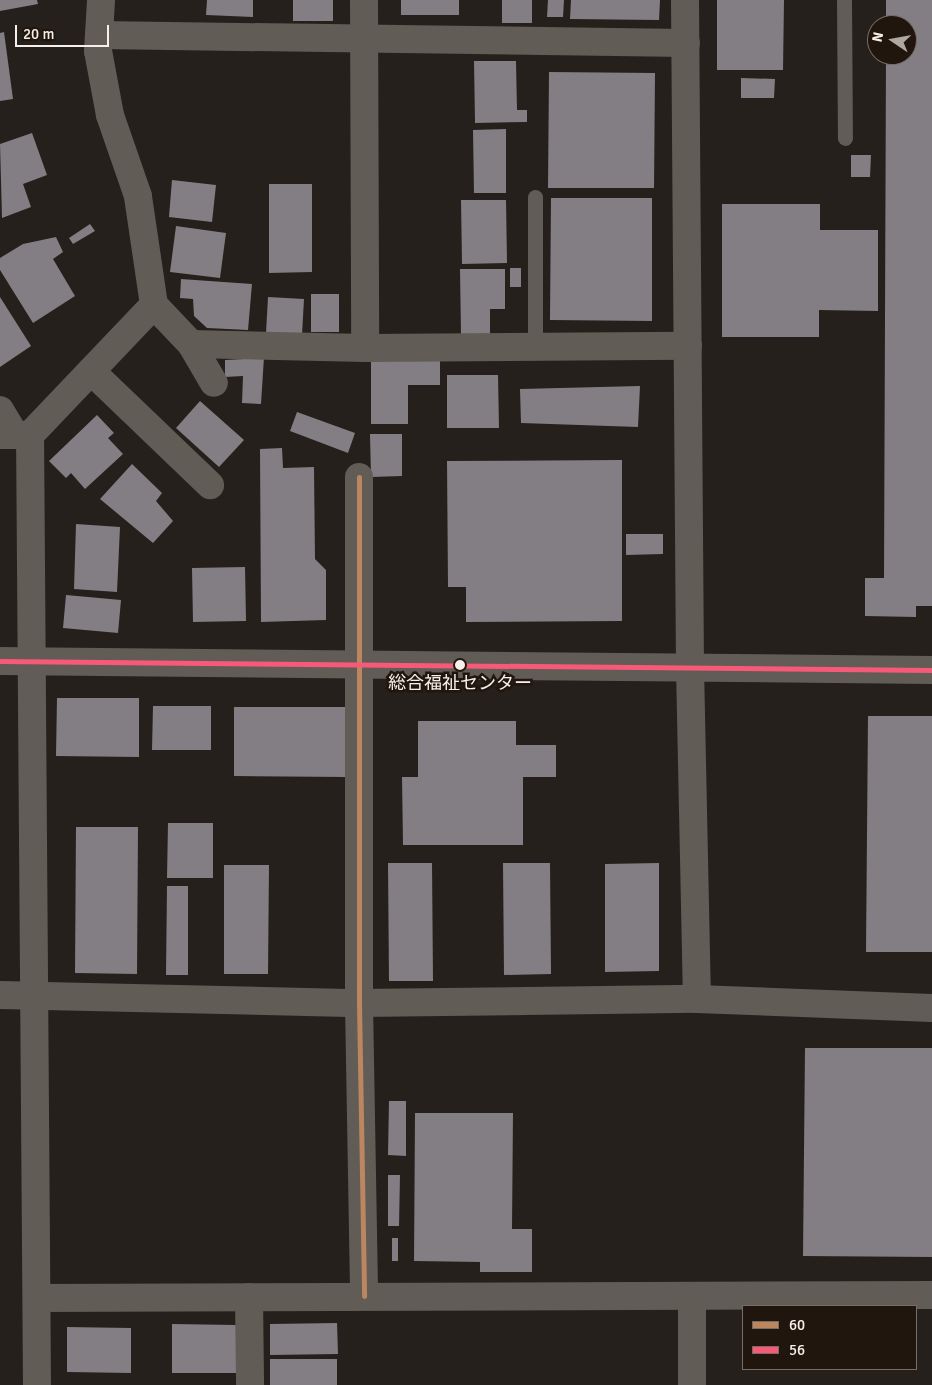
<!DOCTYPE html>
<html>
<head>
<meta charset="utf-8">
<style>
  body { margin:0 }
  #map { position:relative; width:932px; height:1385px; overflow:hidden; background:#25201b; font-family:Signika,"Noto Sans JP",sans-serif }
  div>[style] { position:absolute }
  [style*='--x'] { left:calc(var(--x)*1px); top:calc(var(--y)*1px); width:calc(var(--w)*1px); rotate:calc(var(--a)*1deg) }
  .building>* { inset:0; background:#827e84 }
  .service>* { height:15px; margin:-7.5px; padding:0 7.5px; transform-origin:7.5px; border-radius:7.5px; background:#615c56 }
  .minor>* { height:28px; margin:-14px; padding:0 14px; transform-origin:14px; border-radius:14px; background:#615c56 }
  .tertiary>* { height:28px; margin:-14px; padding:0 14px; transform-origin:14px; border-radius:14px; background:#615c56 }
  .bus-1>* { height:5px; margin:-2.5px; padding:0 2.5px; transform-origin:2.5px; border-radius:2.5px; background:#bb8660 }
  .bus-2>* { height:5px; margin:-2.5px; padding:0 2.5px; transform-origin:2.5px; border-radius:2.5px; background:#f75a77 }
  .dots>* { width:14px; height:14px; translate:-50% -50%; box-sizing:border-box; border:2px solid #20160e; border-radius:50% }
  span { translate:-50% -50%; white-space:nowrap; text-align:center; line-height:1.15; -webkit-text-stroke:5px #20160e; paint-order:stroke }
  .bus-label { font-size:18px; color:#f7f0ea }
  .legend { position:absolute; left:742px; top:1305px; width:175px; height:65px; box-sizing:border-box; background:#20160e; border:1px solid #766d66; margin:0; padding:6px 9px; list-style:none; font-size:15px; color:#f7f0ea }
  .legend li { display:flex; align-items:center; gap:10px; height:25px }
  .legend b { width:25px; border:1px solid #766d66 }
  .north { position:absolute; left:867px; top:15px; width:50px; height:50px; box-sizing:border-box; background:#20160e; border:1px solid #766d66; border-radius:50%; rotate:282deg; font-size:14px; font-weight:700; line-height:20px; text-align:center; color:#f7f0ea }
  .north::after { content:''; display:block; margin:auto; width:18px; height:22px; background:#aea7a2; clip-path:polygon(50% 0,100% 100%,50% 72%,0 100%) }
  .scale { position:absolute; left:15px; top:25px; width:94px; height:22px; box-sizing:border-box; border:2px solid #f7f0ea; border-top:0; padding-left:6px; font-size:15px; line-height:18px; white-space:nowrap; color:#f7f0ea; -webkit-text-stroke:4px #20160e; paint-order:stroke }
</style>
</head>
<body>
<div id="map">
  <div class="building">
    <i style="clip-path:polygon(0 0,37px 0,38px 4px,0 11px)"></i>
    <i style="clip-path:polygon(207px 0,253px 0,253px 17px,206px 15px)"></i>
    <i style="clip-path:polygon(293px 0,333px 0,333px 21px,293px 21px)"></i>
    <i style="clip-path:polygon(401px 0,459px 0,459px 15px,401px 15px)"></i>
    <i style="clip-path:polygon(502px 0,532px 0,532px 23px,502px 23px)"></i>
    <i style="clip-path:polygon(548px 0,564px 0,563px 17px,547px 17px)"></i>
    <i style="clip-path:polygon(571px 0,660px 0,659px 20px,570px 19px)"></i>
    <i style="clip-path:polygon(717px 0,784px 0,783px 70px,717px 70px)"></i>
    <i style="clip-path:polygon(886px 0,932px 0,932px 606px,916px 606px,916px 617px,865px 616px,865px 578px,884px 578px,886px 55px,907px 55px,907px 25px,886px 25px)"></i>
    <i style="clip-path:polygon(4px 32px,13px 99px,0 101px,0 33px)"></i>
    <i style="clip-path:polygon(474px 61px,516px 61px,517px 110px,527px 110px,527px 122px,475px 123px)"></i>
    <i style="clip-path:polygon(549px 72px,655px 73px,654px 188px,548px 188px)"></i>
    <i style="clip-path:polygon(741px 78px,775px 79px,774px 98px,741px 98px)"></i>
    <i style="clip-path:polygon(506px 129px,506px 193px,474px 193px,473px 130px)"></i>
    <i style="clip-path:polygon(32px 133px,47px 175px,23px 184px,31px 207px,2px 218px,0 144px)"></i>
    <i style="clip-path:polygon(851px 155px,871px 155px,870px 177px,851px 177px)"></i>
    <i style="clip-path:polygon(172px 180px,216px 185px,212px 222px,169px 217px)"></i>
    <i style="clip-path:polygon(269px 184px,312px 184px,312px 272px,269px 273px)"></i>
    <i style="clip-path:polygon(551px 198px,652px 198px,652px 321px,550px 320px)"></i>
    <i style="clip-path:polygon(461px 200px,506px 200px,507px 263px,462px 264px)"></i>
    <i style="clip-path:polygon(722px 204px,820px 204px,820px 230px,878px 230px,878px 311px,819px 310px,819px 337px,722px 337px)"></i>
    <i style="clip-path:polygon(90px 224px,95px 231px,73px 244px,69px 238px)"></i>
    <i style="clip-path:polygon(176px 226px,226px 233px,220px 278px,170px 272px)"></i>
    <i style="clip-path:polygon(56px 237px,63px 252px,53px 259px,75px 296px,33px 323px,0 270px,0 258px,23px 244px)"></i>
    <i style="clip-path:polygon(510px 268px,521px 268px,521px 287px,510px 287px)"></i>
    <i style="clip-path:polygon(460px 269px,505px 269px,505px 309px,490px 309px,490px 335px,461px 335px)"></i>
    <i style="clip-path:polygon(181px 279px,252px 284px,248px 330px,207px 328px,194px 316px,193px 299px,180px 298px)"></i>
    <i style="clip-path:polygon(311px 294px,339px 294px,339px 332px,311px 332px)"></i>
    <i style="clip-path:polygon(0 297px,31px 346px,0 367px)"></i>
    <i style="clip-path:polygon(268px 297px,304px 299px,302px 335px,266px 333px)"></i>
    <i style="clip-path:polygon(245px 356px,264px 357px,261px 404px,242px 403px,243px 376px,225px 377px,225px 360px,244px 359px)"></i>
    <i style="clip-path:polygon(371px 360px,440px 360px,440px 385px,408px 385px,408px 424px,371px 424px)"></i>
    <i style="clip-path:polygon(447px 375px,498px 375px,499px 428px,447px 428px)"></i>
    <i style="clip-path:polygon(640px 386px,638px 427px,521px 423px,520px 389px)"></i>
    <i style="clip-path:polygon(200px 401px,244px 440px,219px 467px,176px 428px)"></i>
    <i style="clip-path:polygon(297px 412px,355px 433px,348px 453px,290px 431px)"></i>
    <i style="clip-path:polygon(97px 415px,114px 433px,108px 438px,123px 454px,85px 489px,71px 473px,66px 478px,49px 461px)"></i>
    <i style="clip-path:polygon(370px 434px,402px 434px,402px 476px,371px 477px)"></i>
    <i style="clip-path:polygon(282px 448px,283px 468px,314px 467px,315px 559px,326px 570px,326px 620px,261px 622px,260px 449px)"></i>
    <i style="clip-path:polygon(622px 460px,622px 621px,466px 622px,466px 587px,448px 587px,447px 461px)"></i>
    <i style="clip-path:polygon(132px 464px,162px 493px,156px 501px,173px 521px,153px 543px,100px 499px)"></i>
    <i style="clip-path:polygon(76px 524px,120px 527px,117px 592px,74px 589px)"></i>
    <i style="clip-path:polygon(626px 534px,663px 534px,663px 554px,626px 555px)"></i>
    <i style="clip-path:polygon(245px 567px,246px 621px,193px 622px,192px 568px)"></i>
    <i style="clip-path:polygon(66px 595px,121px 600px,118px 633px,63px 628px)"></i>
    <i style="clip-path:polygon(57px 698px,139px 698px,139px 757px,56px 756px)"></i>
    <i style="clip-path:polygon(153px 706px,211px 706px,211px 750px,152px 750px)"></i>
    <i style="clip-path:polygon(234px 707px,345px 707px,345px 777px,234px 776px)"></i>
    <i style="clip-path:polygon(868px 716px,932px 716px,932px 952px,866px 952px)"></i>
    <i style="clip-path:polygon(418px 721px,516px 721px,516px 745px,556px 745px,556px 777px,523px 777px,523px 845px,403px 845px,402px 777px,418px 777px)"></i>
    <i style="clip-path:polygon(168px 823px,213px 823px,213px 878px,167px 878px)"></i>
    <i style="clip-path:polygon(76px 827px,138px 827px,137px 974px,75px 973px)"></i>
    <i style="clip-path:polygon(388px 863px,432px 863px,433px 981px,389px 981px)"></i>
    <i style="clip-path:polygon(503px 863px,550px 863px,551px 974px,504px 975px)"></i>
    <i style="clip-path:polygon(659px 863px,659px 971px,605px 972px,605px 864px)"></i>
    <i style="clip-path:polygon(224px 865px,269px 865px,268px 974px,224px 974px)"></i>
    <i style="clip-path:polygon(167px 886px,188px 886px,188px 975px,166px 975px)"></i>
    <i style="clip-path:polygon(805px 1048px,932px 1048px,932px 1257px,803px 1256px)"></i>
    <i style="clip-path:polygon(389px 1101px,406px 1101px,406px 1156px,388px 1155px)"></i>
    <i style="clip-path:polygon(415px 1113px,513px 1113px,512px 1229px,532px 1229px,532px 1272px,480px 1272px,480px 1262px,414px 1261px)"></i>
    <i style="clip-path:polygon(388px 1175px,400px 1175px,399px 1226px,388px 1226px)"></i>
    <i style="clip-path:polygon(392px 1238px,398px 1238px,398px 1261px,392px 1261px)"></i>
    <i style="clip-path:polygon(337px 1323px,338px 1354px,270px 1355px,270px 1324px)"></i>
    <i style="clip-path:polygon(172px 1324px,236px 1325px,236px 1373px,172px 1373px)"></i>
    <i style="clip-path:polygon(67px 1327px,131px 1328px,131px 1373px,67px 1372px)"></i>
    <i style="clip-path:polygon(270px 1359px,337px 1359px,337px 1385px,270px 1385px)"></i>
  </div>
  <div class="service">
    <i style="--x:844;--y:0;--w:138;--a:89.6"></i>
    <i style="--x:535;--y:347;--w:150;--a:-90"></i>
  </div>
  <div class="minor">
    <i style="--x:364;--y:0;--w:348;--a:89.8"></i>
    <i style="--x:685;--y:0;--w:667;--a:89.57"></i>
    <i style="--x:690;--y:667;--w:332;--a:88.8"></i>
    <i style="--x:99;--y:35;--w:587;--a:0.78"></i>
    <i style="--x:154;--y:305;--w:54;--a:46.5"></i>
    <i style="--x:191;--y:344;--w:45;--a:59.5"></i>
    <i style="--x:191;--y:344;--w:174;--a:1.3"></i>
    <i style="--x:365;--y:348;--w:323;--a:-0.4"></i>
    <i style="--x:91;--y:371;--w:165;--a:43.8"></i>
    <i style="--x:0;--y:410;--w:29;--a:59"></i>
    <i style="--x:0;--y:435;--w:30;--a:0"></i>
    <i style="--x:359;--y:477;--w:526;--a:90"></i>
    <i style="--x:359;--y:1003;--w:293;--a:89"></i>
    <i style="--x:0;--y:995;--w:359;--a:1.3"></i>
    <i style="--x:359;--y:1003;--w:338;--a:-0.7"></i>
    <i style="--x:697;--y:999;--w:235;--a:2.2"></i>
    <i style="--x:249;--y:1297;--w:88;--a:89.3"></i>
    <i style="--x:37;--y:1298;--w:895;--a:-0.19"></i>
    <i style="--x:37;--y:1385;--w:950;--a:-90.42"></i>
    <i style="--x:30;--y:435;--w:180;--a:-46.4"></i>
    <i style="--x:154;--y:305;--w:110;--a:-98.4"></i>
    <i style="--x:138;--y:196;--w:86;--a:-109.1"></i>
    <i style="--x:110;--y:115;--w:65;--a:-100.6"></i>
    <i style="--x:98;--y:51;--w:51;--a:-86.6"></i>
    <i style="--x:692;--y:1385;--w:88;--a:-90"></i>
  </div>
  <div class="tertiary">
    <i style="--x:0;--y:661;--w:932;--a:0.55"></i>
  </div>
  <div class="bus-1">
    <i style="--x:359;--y:477;--w:526;--a:90"></i>
    <i style="--x:359;--y:1003;--w:293;--a:89"></i>
  </div>
  <div class="bus-2">
    <i style="--x:0;--y:661;--w:932;--a:0.55"></i>
  </div>
  <div class="dots">
    <i style="left:460px;top:665px;background:#f7f0ea"></i>
  </div>
  <div class="bus-label">
    <span style="left:460px;top:683px">総合福祉センター</span>
  </div>
  <ul class="legend">
  <li><b style="height:6px;background:#bb8660"></b>60</li>
  <li><b style="height:6px;background:#f75a77"></b>56</li>
  </ul>
  <div class="north">N</div>
  <div class="scale">20 m</div>
</div>
</body>
</html>
